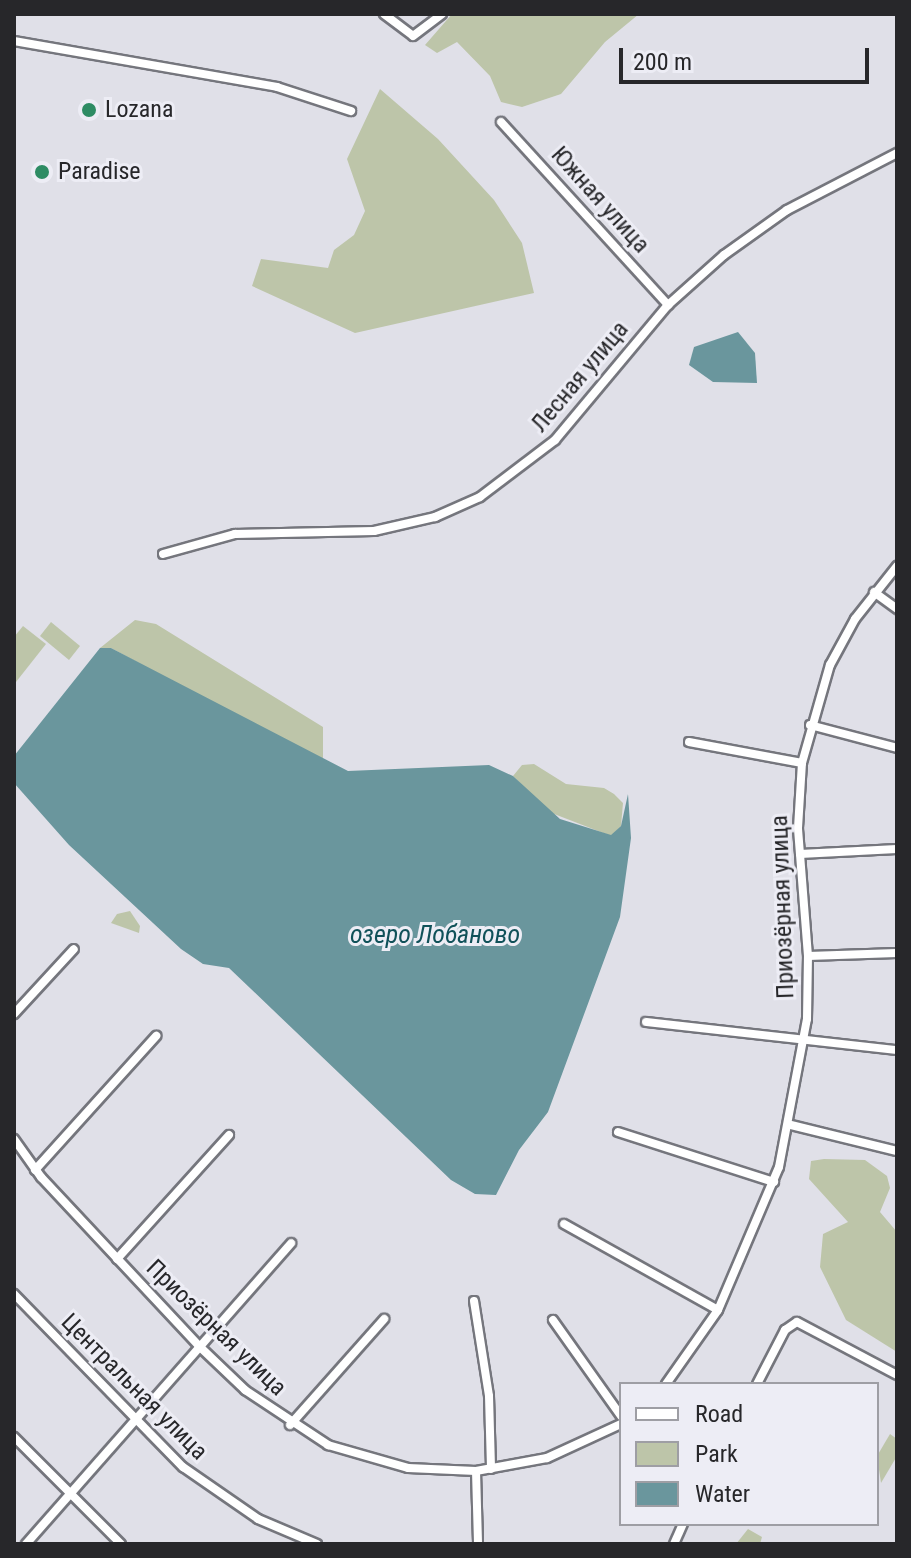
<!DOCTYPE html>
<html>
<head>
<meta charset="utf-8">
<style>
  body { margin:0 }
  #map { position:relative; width:911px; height:1558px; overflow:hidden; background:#e0e0e8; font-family:"Roboto Condensed",sans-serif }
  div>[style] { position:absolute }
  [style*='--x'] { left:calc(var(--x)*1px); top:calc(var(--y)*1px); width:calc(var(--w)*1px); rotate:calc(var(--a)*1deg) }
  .green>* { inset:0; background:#bdc5a9 }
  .water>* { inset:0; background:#6a969d }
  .roads { filter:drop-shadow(2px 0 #75767d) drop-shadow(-2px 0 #75767d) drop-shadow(0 2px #75767d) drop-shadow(0 -2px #75767d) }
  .street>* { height:8px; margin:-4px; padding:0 4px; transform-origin:4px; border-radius:4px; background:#fff }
  .dots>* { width:22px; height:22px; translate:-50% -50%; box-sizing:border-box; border:4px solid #ededf5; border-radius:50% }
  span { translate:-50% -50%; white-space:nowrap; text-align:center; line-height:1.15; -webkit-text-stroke:6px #ededf5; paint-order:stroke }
  .poi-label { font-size:24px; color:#27272a }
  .left { translate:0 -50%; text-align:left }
  .street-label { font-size:24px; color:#27272a }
  .water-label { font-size:26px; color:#105159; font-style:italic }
  .frame { position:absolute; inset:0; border:16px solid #27272a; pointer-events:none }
  .legend { position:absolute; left:619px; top:1382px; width:260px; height:144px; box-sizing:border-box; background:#ededf5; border:2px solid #9e9ea4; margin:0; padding:10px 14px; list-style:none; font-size:24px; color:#27272a }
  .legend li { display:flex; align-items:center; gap:16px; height:40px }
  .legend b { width:40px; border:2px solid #9e9ea4 }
  .scale { position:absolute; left:619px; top:48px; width:250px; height:36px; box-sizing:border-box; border:4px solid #27272a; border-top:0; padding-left:10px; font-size:24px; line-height:28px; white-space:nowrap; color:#27272a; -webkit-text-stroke:6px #ededf5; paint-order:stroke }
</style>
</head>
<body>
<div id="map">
  <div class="green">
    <i style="clip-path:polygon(452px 14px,639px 14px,605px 42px,561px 94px,522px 107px,501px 102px,490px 76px,457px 42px,437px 53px,425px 45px)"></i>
    <i style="clip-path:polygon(380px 89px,438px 139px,494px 200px,522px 243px,534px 293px,355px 333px,252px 286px,261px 259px,328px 268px,334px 250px,354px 235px,365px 211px,347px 159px)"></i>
    <i style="clip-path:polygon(135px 620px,156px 624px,323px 727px,323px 763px,111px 648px,100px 648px)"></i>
    <i style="clip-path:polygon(51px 622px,80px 646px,69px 660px,40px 636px)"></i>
    <i style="clip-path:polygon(23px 626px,46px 644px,16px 682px,14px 637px)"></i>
    <i style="clip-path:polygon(534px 764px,566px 784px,604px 788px,614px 794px,623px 803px,621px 826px,611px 836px,549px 812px,513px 776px,522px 765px)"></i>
    <i style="clip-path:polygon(130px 911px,140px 926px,139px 933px,111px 923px,117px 914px)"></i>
    <i style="clip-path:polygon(824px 1159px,865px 1160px,887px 1176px,890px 1188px,880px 1212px,897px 1232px,897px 1352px,846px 1320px,820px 1267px,823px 1234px,848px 1222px,809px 1179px,811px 1161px)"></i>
    <i style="clip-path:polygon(890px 1434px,897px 1439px,897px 1456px,881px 1483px,877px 1456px)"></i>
    <i style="clip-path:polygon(748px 1529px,762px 1537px,760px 1544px,736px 1544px)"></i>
  </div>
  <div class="water">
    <i style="clip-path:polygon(738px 332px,755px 353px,757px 383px,713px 382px,689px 365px,694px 347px)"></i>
    <i style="clip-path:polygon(100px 648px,111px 648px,348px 771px,489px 765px,513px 776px,560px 819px,611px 835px,621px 826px,628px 794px,631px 838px,620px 917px,548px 1112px,519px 1150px,496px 1195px,475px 1194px,451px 1180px,229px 968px,203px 964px,181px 949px,69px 845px,14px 783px,14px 756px)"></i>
  </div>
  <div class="roads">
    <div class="street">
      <i style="--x:384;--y:14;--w:36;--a:37"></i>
      <i style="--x:413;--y:36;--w:36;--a:-37"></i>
      <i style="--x:14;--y:41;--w:267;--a:9.9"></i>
      <i style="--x:277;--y:87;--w:78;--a:18"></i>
      <i style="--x:501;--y:122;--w:248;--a:47.6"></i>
      <i style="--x:163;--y:554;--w:75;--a:-15.5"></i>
      <i style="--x:235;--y:534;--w:139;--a:-1.2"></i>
      <i style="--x:374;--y:531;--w:63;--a:-12.9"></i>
      <i style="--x:435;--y:517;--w:49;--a:-24"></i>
      <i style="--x:480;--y:497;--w:94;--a:-37.2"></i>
      <i style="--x:555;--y:440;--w:176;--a:-50.1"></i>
      <i style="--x:668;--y:305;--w:75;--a:-41.8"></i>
      <i style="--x:724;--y:255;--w:77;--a:-35.5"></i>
      <i style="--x:787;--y:210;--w:124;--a:-27.4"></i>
      <i style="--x:874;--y:592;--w:29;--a:36"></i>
      <i style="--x:810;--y:725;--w:90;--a:14.8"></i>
      <i style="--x:689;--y:742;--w:115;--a:10.5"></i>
      <i style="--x:800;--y:854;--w:97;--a:-3"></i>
      <i style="--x:808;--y:956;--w:89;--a:-1.9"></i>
      <i style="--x:14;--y:1014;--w:88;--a:-47.3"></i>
      <i style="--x:646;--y:1022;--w:253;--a:6.4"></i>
      <i style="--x:791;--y:1125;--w:109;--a:13.8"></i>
      <i style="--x:618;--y:1132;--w:164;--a:17.8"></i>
      <i style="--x:14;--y:1139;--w:47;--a:54.6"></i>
      <i style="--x:41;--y:1177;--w:231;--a:46.9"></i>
      <i style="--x:199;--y:1346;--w:64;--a:43.7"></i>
      <i style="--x:245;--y:1390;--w:100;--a:33.5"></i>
      <i style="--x:328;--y:1445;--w:83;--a:16"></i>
      <i style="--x:408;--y:1468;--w:68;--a:2.5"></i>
      <i style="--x:476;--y:1471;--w:72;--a:-10.4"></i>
      <i style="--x:547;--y:1458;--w:81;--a:-24.7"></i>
      <i style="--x:35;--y:1170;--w:181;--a:-47.9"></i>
      <i style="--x:564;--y:1224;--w:176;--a:29.2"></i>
      <i style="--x:117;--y:1259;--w:167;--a:-47.9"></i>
      <i style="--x:14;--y:1294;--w:242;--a:45.7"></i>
      <i style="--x:183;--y:1467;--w:91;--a:34.7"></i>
      <i style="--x:258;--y:1519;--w:64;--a:23"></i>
      <i style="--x:474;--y:1301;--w:96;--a:81"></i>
      <i style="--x:489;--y:1396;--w:73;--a:88.4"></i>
      <i style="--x:553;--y:1320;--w:118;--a:54.7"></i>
      <i style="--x:666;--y:1384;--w:90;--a:-54.9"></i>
      <i style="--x:718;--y:1310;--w:155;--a:-66.9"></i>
      <i style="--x:779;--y:1167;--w:151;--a:-79.3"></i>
      <i style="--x:807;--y:1019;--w:63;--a:-89.1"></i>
      <i style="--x:808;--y:956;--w:128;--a:-94.5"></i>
      <i style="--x:798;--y:828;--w:65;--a:-86.5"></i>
      <i style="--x:802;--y:763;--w:102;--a:-74.1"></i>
      <i style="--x:830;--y:665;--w:52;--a:-61.5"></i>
      <i style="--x:855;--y:619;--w:68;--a:-51.6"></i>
      <i style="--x:757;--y:1384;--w:61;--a:-62.6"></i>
      <i style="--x:785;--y:1330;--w:14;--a:-34"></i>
      <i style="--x:797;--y:1322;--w:113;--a:27.9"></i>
      <i style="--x:290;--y:1425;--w:142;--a:-48.4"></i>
      <i style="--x:14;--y:1437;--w:151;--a:45"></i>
      <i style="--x:476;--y:1471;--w:73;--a:88.4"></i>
      <i style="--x:26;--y:1544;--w:401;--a:-48.6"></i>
      <i style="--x:674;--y:1544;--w:22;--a:-66"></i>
    </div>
  </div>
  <div class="dots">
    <i style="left:89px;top:110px;background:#2e8c64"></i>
    <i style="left:42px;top:172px;background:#2e8c64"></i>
  </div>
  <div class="poi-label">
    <span class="left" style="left:105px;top:110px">Lozana</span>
    <span class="left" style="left:58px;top:172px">Paradise</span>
  </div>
  <div class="street-label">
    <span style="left:600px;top:200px;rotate:48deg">Южная улица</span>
    <span style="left:580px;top:377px;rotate:-50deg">Лесная улица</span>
    <span style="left:783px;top:907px;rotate:-92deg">Приозёрная улица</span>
    <span style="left:216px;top:1328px;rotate:44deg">Приозёрная улица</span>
    <span style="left:134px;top:1387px;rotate:45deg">Центральная улица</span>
  </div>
  <div class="water-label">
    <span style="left:435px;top:935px">озеро Лобаново</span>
  </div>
  <div class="frame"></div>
  <ul class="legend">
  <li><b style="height:10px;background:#fff"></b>Road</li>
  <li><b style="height:22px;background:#bdc5a9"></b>Park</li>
  <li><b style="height:22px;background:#6a969d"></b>Water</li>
  </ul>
  <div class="scale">200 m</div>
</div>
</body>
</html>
